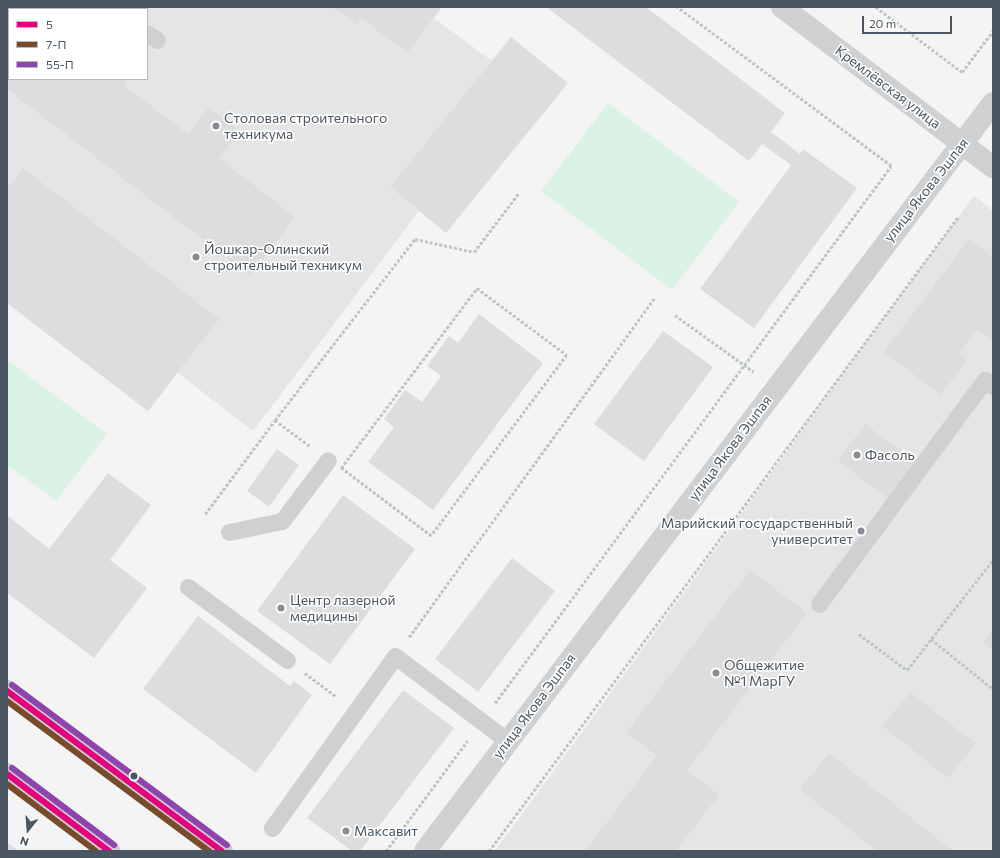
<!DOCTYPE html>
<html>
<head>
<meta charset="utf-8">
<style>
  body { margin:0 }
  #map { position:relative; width:1000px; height:858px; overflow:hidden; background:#f4f4f4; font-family:Commissioner,sans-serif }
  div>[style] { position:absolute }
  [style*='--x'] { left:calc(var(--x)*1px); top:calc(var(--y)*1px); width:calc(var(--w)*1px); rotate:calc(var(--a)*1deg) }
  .education>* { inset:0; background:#e6e5e6 }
  .green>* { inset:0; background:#d9f2e3 }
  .building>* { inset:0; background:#ddddde }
  .path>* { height:2.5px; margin-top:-1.25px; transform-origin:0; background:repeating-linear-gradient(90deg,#bcc7c4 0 3px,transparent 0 5px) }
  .service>* { height:17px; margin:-8.5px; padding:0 8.5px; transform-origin:8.5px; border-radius:8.5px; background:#ced0d2 }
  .tertiary>* { height:22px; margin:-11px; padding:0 11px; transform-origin:11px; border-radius:11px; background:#ced0d2 }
  .primary>* { height:22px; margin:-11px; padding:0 11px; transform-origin:11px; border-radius:11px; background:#caced1 }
  .bus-1>* { height:6px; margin:-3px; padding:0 3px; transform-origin:3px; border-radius:3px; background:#e5007d }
  .bus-2>* { height:6px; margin:-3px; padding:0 3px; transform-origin:3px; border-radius:3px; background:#7a4b2a }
  .bus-3>* { height:6px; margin:-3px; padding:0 3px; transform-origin:3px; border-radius:3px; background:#8e44ad }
  .dots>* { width:11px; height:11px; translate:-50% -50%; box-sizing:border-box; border:2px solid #fff; border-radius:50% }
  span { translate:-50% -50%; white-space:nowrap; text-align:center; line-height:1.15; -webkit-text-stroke:3px #fff; paint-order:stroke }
  .street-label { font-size:14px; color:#4a5661 }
  .poi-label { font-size:14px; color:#4a5661 }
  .left { translate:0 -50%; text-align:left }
  .right { translate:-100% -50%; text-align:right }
  .frame { position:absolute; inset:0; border:8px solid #4a5661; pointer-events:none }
  .legend { position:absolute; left:8px; top:8px; width:140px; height:72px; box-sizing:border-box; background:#fff; border:1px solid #b7bbc0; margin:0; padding:5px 7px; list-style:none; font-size:12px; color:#4a5661 }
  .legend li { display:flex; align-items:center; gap:8px; height:20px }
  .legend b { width:20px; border:1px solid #b7bbc0 }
  .north { position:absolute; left:8px; top:810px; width:40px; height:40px; -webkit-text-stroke:3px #fff; paint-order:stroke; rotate:197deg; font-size:11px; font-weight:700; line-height:16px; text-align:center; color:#4a5661 }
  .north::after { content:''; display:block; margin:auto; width:14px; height:18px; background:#4a5661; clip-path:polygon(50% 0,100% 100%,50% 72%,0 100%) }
  .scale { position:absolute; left:862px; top:16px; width:90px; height:18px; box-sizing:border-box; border:2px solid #4a5661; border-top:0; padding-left:5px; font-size:12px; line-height:14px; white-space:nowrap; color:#4a5661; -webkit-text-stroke:3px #fff; paint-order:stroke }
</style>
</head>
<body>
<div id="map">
  <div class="education">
    <i style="clip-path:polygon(evenodd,7px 7px,442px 7px,434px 18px,492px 61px,390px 187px,419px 211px,253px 431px,178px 373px,148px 411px,7px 303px,7px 7px,9px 9px,147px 9px,147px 79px,9px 79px,9px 9px)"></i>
    <i style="clip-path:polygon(974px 196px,993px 211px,993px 851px,495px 851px)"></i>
  </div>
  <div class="green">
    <i style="clip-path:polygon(608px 103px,739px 202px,672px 290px,541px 191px)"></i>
    <i style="clip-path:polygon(7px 360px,107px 434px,56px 501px,7px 465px)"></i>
  </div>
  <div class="building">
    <i style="clip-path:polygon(7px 7px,78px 9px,9px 9px,9px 79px,128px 79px,124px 85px,188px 134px,209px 107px,240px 131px,219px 158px,295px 217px,250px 276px,7px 89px)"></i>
    <i style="clip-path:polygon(332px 7px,442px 7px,407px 53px,362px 19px,357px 25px)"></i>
    <i style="clip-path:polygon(546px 7px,646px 7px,785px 113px,771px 132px,800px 154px,803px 149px,857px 188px,754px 328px,700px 289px,791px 165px,762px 144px,749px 161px)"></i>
    <i style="clip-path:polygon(511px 37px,568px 83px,446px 233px,390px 187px)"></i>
    <i style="clip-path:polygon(23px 168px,219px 319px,148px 411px,7px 303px,7px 188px)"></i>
    <i style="clip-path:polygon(969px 239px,993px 257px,993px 342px,976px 330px,959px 353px,967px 360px,941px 395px,884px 352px)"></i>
    <i style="clip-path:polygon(479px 314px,543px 363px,433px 510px,368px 462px,394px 427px,384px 419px,405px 390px,422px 402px,441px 376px,427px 366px,449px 336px,458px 343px)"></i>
    <i style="clip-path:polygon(663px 331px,713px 367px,644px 461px,594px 424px)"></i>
    <i style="clip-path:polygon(865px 424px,917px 462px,889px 499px,838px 461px)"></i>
    <i style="clip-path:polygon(277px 449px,299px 465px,269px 507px,247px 491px)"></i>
    <i style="clip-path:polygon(108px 473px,151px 505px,110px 560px,147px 588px,94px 658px,7px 593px,7px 515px,49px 549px)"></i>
    <i style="clip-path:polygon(343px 495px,415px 549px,330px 664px,257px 611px)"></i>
    <i style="clip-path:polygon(512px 558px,555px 591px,478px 692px,435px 659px)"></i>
    <i style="clip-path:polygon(750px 570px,807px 613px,687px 771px,719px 795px,676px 851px,585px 851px,657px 756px,626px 733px)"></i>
    <i style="clip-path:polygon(198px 616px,290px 686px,294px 681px,312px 695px,256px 773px,143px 689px)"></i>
    <i style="clip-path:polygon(993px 629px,993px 649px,983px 642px)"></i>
    <i style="clip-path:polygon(403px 690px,454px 728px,360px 851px,352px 851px,307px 818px)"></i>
    <i style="clip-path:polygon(910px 692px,976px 744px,948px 778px,883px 726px)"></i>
    <i style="clip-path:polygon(829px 753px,953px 851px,877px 851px,800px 789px)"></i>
    <i style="clip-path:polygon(7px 842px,18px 851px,7px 851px)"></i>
  </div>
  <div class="path">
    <i style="--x:876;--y:7;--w:108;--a:37.1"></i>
    <i style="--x:962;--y:72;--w:51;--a:-52.9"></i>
    <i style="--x:477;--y:288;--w:112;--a:36.7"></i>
    <i style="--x:567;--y:355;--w:226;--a:126.9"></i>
    <i style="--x:431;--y:536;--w:113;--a:-142.9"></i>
    <i style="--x:341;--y:468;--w:226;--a:-52.9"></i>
    <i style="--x:675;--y:315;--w:97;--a:35.8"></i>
    <i style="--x:275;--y:420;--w:229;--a:-52.3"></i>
    <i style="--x:415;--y:239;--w:60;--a:12.4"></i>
    <i style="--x:474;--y:252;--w:73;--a:-52.8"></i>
    <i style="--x:205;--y:514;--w:117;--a:-53.3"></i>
    <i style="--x:275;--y:420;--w:44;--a:36.6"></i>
    <i style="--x:859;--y:634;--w:60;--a:36.9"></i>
    <i style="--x:907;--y:670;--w:140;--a:-52"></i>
    <i style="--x:409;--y:637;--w:418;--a:-54.1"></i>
    <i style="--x:931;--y:639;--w:80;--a:38.9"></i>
    <i style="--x:305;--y:673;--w:40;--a:37"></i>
    <i style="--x:495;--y:703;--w:667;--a:-53.59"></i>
    <i style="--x:891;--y:166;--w:267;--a:-143.4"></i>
    <i style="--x:386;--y:851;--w:137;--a:-53.6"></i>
    <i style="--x:489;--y:851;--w:789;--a:-53.51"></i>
  </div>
  <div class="service">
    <i style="--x:112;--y:7;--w:4;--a:34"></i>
    <i style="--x:147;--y:33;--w:12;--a:35"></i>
    <i style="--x:229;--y:532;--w:54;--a:-11.7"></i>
    <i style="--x:282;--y:521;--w:76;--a:-53"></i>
    <i style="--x:188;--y:587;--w:123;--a:36.4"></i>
    <i style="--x:819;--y:604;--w:279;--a:-53.5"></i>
    <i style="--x:985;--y:380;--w:10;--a:37"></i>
    <i style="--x:272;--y:828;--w:211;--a:-54.4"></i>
    <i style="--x:395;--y:656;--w:141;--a:37"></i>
  </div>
  <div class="tertiary">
    <i style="--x:782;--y:7;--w:265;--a:37.2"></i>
    <i style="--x:425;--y:851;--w:939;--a:-52.79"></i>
  </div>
  <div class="primary">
    <i style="--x:7;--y:691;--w:268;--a:36.7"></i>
    <i style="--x:7;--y:774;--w:128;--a:37"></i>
  </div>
  <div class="bus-1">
    <i style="--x:7;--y:691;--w:268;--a:36.7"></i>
    <i style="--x:7;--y:774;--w:128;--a:37"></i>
  </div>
  <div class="bus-2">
    <i style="--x:7;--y:701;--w:252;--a:36.6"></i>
    <i style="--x:7;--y:784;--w:111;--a:37"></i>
  </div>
  <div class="bus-3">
    <i style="--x:12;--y:685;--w:268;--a:36.7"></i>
    <i style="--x:12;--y:768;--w:128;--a:37"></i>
  </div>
  <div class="dots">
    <i style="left:216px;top:126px;background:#868d94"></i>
    <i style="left:196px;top:257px;background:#868d94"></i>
    <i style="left:857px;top:455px;background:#868d94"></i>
    <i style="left:861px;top:531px;background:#868d94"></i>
    <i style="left:281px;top:608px;background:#868d94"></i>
    <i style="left:716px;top:673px;background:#868d94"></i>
    <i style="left:134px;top:776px;background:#4a5661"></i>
    <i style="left:346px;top:831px;background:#868d94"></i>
  </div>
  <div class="street-label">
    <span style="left:888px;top:87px;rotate:37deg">Кремлёвская улица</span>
    <span style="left:926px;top:190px;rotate:-52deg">улица Якова Эшпая</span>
    <span style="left:730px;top:448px;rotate:-53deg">улица Якова Эшпая</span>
    <span style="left:534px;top:706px;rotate:-53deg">улица Якова Эшпая</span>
  </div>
  <div class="poi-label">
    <span class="left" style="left:224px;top:126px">Столовая строительного<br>техникума</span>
    <span class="left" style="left:204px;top:257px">Йошкар-Олинский<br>строительный техникум</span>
    <span class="left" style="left:865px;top:455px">Фасоль</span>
    <span class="right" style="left:853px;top:531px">Марийский государственный<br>университет</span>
    <span class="left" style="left:290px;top:608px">Центр лазерной<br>медицины</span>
    <span class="left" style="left:724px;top:673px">Общежитие<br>№1 МарГУ</span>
    <span class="left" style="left:354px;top:831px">Максавит</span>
  </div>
  <div class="frame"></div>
  <ul class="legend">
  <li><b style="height:5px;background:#e5007d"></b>5</li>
  <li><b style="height:5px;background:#7a4b2a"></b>7-П</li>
  <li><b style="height:5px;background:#8e44ad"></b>55-П</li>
  </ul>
  <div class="north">N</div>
  <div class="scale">20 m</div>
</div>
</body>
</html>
